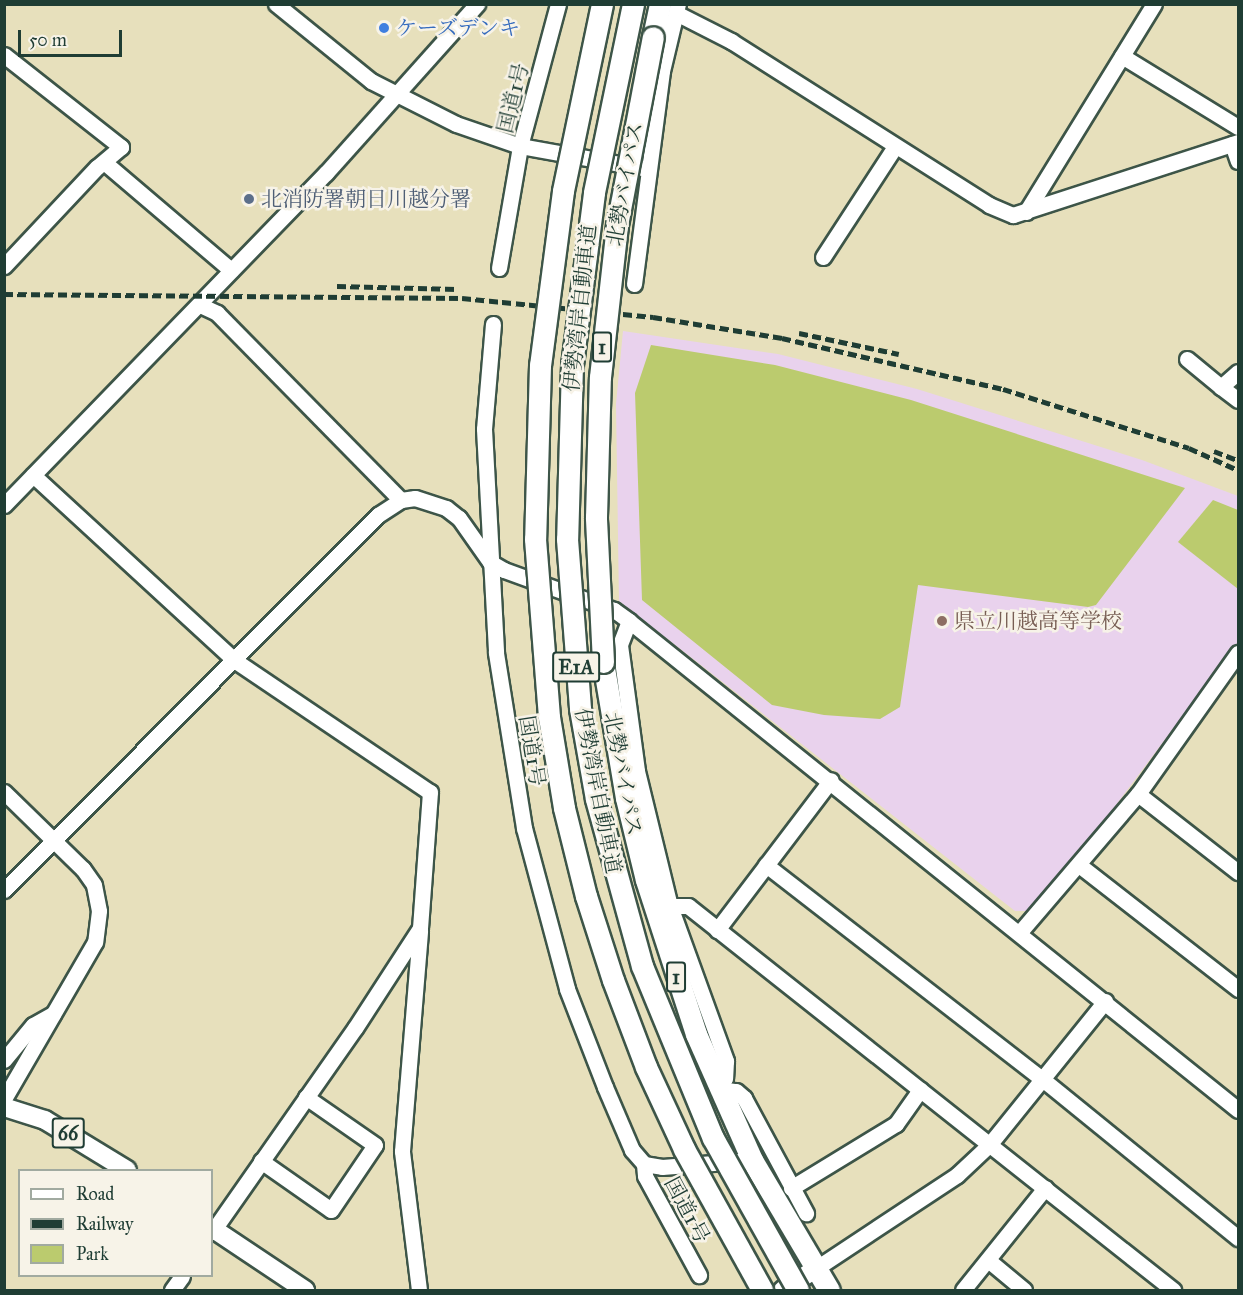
<!DOCTYPE html>
<html>
<head>
<meta charset="utf-8">
<style>
  body { margin:0 }
  #map { position:relative; width:1243px; height:1295px; overflow:hidden; background:#e7e0bc; font-family:"IM FELL Great Primer","Noto Serif JP",serif }
  div>[style] { position:absolute }
  [style*='--x'] { left:calc(var(--x)*1px); top:calc(var(--y)*1px); width:calc(var(--w)*1px); rotate:calc(var(--a)*1deg) }
  .built>* { inset:0; background:#e9d2ed }
  .green>* { inset:0; background:#bbcb6e }
  .roads { filter:drop-shadow(2px 0 #3d5548) drop-shadow(-2px 0 #3d5548) drop-shadow(0 2px #3d5548) drop-shadow(0 -2px #3d5548) }
  .minor>* { height:15px; margin:-7.5px; padding:0 7.5px; transform-origin:7.5px; border-radius:7.5px; background:#fff }
  .major>* { height:18px; margin:-9px; padding:0 9px; transform-origin:9px; border-radius:9px; background:#fff }
  .highway>* { height:21px; margin:-10.5px; padding:0 10.5px; transform-origin:10.5px; border-radius:10.5px; background:#fff }
  .rail>* { height:4.5px; margin-top:-2.25px; transform-origin:0; background:repeating-linear-gradient(90deg,#1f3d34 0 9px,transparent 0 13.5px) }
  .bridges { filter:drop-shadow(2px 0 #3d5548) drop-shadow(-2px 0 #3d5548) drop-shadow(0 2px #3d5548) drop-shadow(0 -2px #3d5548) }
  .highway-bridge>* { height:21px; margin:-10.5px; padding:0 10.5px; transform-origin:10.5px; border-radius:10.5px; background:#fff }
  .dots>* { width:16px; height:16px; translate:-50% -50%; box-sizing:border-box; border:3px solid #f7f3e8; border-radius:50% }
  span { translate:-50% -50%; white-space:nowrap; text-align:center; line-height:1.15; -webkit-text-stroke:5px #f7f3e8; paint-order:stroke }
  .shield-label span { padding:2px 4px; background:#f7f3e8; border:2px solid; border-radius:4px; -webkit-text-stroke-width:0 }
  .shield-label { font-size:20px; color:#1f3d34; font-weight:700 }
  .shop-label { font-size:21px; color:#366cbe }
  .left { translate:0 -50%; text-align:left }
  .street-label { font-size:21px; color:#1f3d34 }
  .service-label { font-size:21px; color:#4e5e75 }
  .education-label { font-size:21px; color:#785e54 }
  .frame { position:absolute; inset:0; border:6px solid #1f3d34; pointer-events:none }
  .legend { position:absolute; left:18px; top:1169px; width:195px; height:108px; box-sizing:border-box; background:#f7f3e8; border:2px solid #a1aaa0; margin:0; padding:8px 10px; list-style:none; font-size:18px; color:#1f3d34 }
  .legend li { display:flex; align-items:center; gap:12px; height:30px }
  .legend b { width:30px; border:2px solid #a1aaa0 }
  .scale { position:absolute; left:18px; top:30px; width:104px; height:27px; box-sizing:border-box; border:3px solid #1f3d34; border-top:0; padding-left:8px; font-size:18px; line-height:21px; white-space:nowrap; color:#1f3d34; -webkit-text-stroke:4px #f7f3e8; paint-order:stroke }
</style>
</head>
<body>
<div id="map">
  <div class="built">
    <i style="clip-path:polygon(623px 331px,778px 354px,917px 389px,1142px 460px,1238px 496px,1238px 642px,1104px 821px,1029px 911px,1015px 911px,619px 601px,616px 404px)"></i>
  </div>
  <div class="green">
    <i style="clip-path:polygon(651px 345px,775px 365px,911px 400px,1185px 488px,1096px 605px,1088px 607px,918px 585px,900px 707px,880px 719px,824px 715px,772px 705px,642px 600px,635px 393px)"></i>
    <i style="clip-path:polygon(1213px 500px,1238px 510px,1238px 589px,1178px 542px)"></i>
  </div>
  <div class="roads">
    <div class="minor">
      <i style="--x:276;--y:4;--w:122;--a:39"></i>
      <i style="--x:371;--y:81;--w:95;--a:26.8"></i>
      <i style="--x:456;--y:124;--w:68;--a:19"></i>
      <i style="--x:520;--y:146;--w:130;--a:10.2"></i>
      <i style="--x:676;--y:13;--w:62;--a:27"></i>
      <i style="--x:731;--y:41;--w:306;--a:32.4"></i>
      <i style="--x:989;--y:205;--w:26;--a:23"></i>
      <i style="--x:1013;--y:215;--w:237;--a:-18"></i>
      <i style="--x:4;--y:55;--w:149;--a:38.2"></i>
      <i style="--x:121;--y:147;--w:31;--a:140"></i>
      <i style="--x:97;--y:167;--w:136;--a:133.2"></i>
      <i style="--x:1122;--y:56;--w:136;--a:31.5"></i>
      <i style="--x:1232;--y:144;--w:18;--a:71"></i>
      <i style="--x:104;--y:162;--w:167;--a:40.4"></i>
      <i style="--x:1026;--y:212;--w:244;--a:-58.4"></i>
      <i style="--x:823;--y:257;--w:130;--a:-56.9"></i>
      <i style="--x:499;--y:268;--w:124;--a:-80.2"></i>
      <i style="--x:520;--y:146;--w:147;--a:-75"></i>
      <i style="--x:634;--y:284;--w:215;--a:-82.5"></i>
      <i style="--x:662;--y:71;--w:69;--a:-76.6"></i>
      <i style="--x:200;--y:305;--w:19;--a:25"></i>
      <i style="--x:217;--y:313;--w:262;--a:45.5"></i>
      <i style="--x:493;--y:324;--w:105;--a:94.9"></i>
      <i style="--x:484;--y:429;--w:224;--a:86.9"></i>
      <i style="--x:496;--y:653;--w:177;--a:80.9"></i>
      <i style="--x:524;--y:828;--w:167;--a:75"></i>
      <i style="--x:567;--y:989;--w:105;--a:68.8"></i>
      <i style="--x:605;--y:1087;--w:69;--a:66.8"></i>
      <i style="--x:632;--y:1150;--w:18;--a:49"></i>
      <i style="--x:644;--y:1164;--w:18;--a:9"></i>
      <i style="--x:662;--y:1167;--w:90;--a:-4.4"></i>
      <i style="--x:1187;--y:359;--w:44;--a:39.5"></i>
      <i style="--x:1238;--y:372;--w:23;--a:139"></i>
      <i style="--x:1221;--y:387;--w:21;--a:37"></i>
      <i style="--x:33;--y:475;--w:273;--a:42.6"></i>
      <i style="--x:234;--y:660;--w:236;--a:34"></i>
      <i style="--x:430;--y:792;--w:136;--a:94.2"></i>
      <i style="--x:420;--y:928;--w:119;--a:123"></i>
      <i style="--x:355;--y:1028;--w:249;--a:125"></i>
      <i style="--x:4;--y:505;--w:463;--a:-45.9"></i>
      <i style="--x:326;--y:173;--w:227;--a:-48.2"></i>
      <i style="--x:629;--y:621;--w:26;--a:111"></i>
      <i style="--x:620;--y:645;--w:127;--a:82.3"></i>
      <i style="--x:637;--y:771;--w:139;--a:76.3"></i>
      <i style="--x:670;--y:906;--w:165;--a:70.1"></i>
      <i style="--x:726;--y:1061;--w:17;--a:93"></i>
      <i style="--x:725;--y:1078;--w:13;--a:119"></i>
      <i style="--x:4;--y:792;--w:110;--a:44.3"></i>
      <i style="--x:83;--y:869;--w:19;--a:55"></i>
      <i style="--x:94;--y:885;--w:26;--a:79"></i>
      <i style="--x:99;--y:911;--w:31;--a:97"></i>
      <i style="--x:95;--y:942;--w:181;--a:120.1"></i>
      <i style="--x:1138;--y:794;--w:127;--a:38"></i>
      <i style="--x:766;--y:865;--w:348;--a:37.8"></i>
      <i style="--x:1041;--y:1078;--w:254;--a:39.1"></i>
      <i style="--x:1079;--y:865;--w:202;--a:37.9"></i>
      <i style="--x:4;--y:890;--w:530;--a:-45.08"></i>
      <i style="--x:378;--y:515;--w:27;--a:-33"></i>
      <i style="--x:401;--y:500;--w:14;--a:-8"></i>
      <i style="--x:415;--y:498;--w:33;--a:18"></i>
      <i style="--x:446;--y:508;--w:16;--a:38"></i>
      <i style="--x:459;--y:518;--w:54;--a:54.8"></i>
      <i style="--x:490;--y:562;--w:16;--a:30"></i>
      <i style="--x:504;--y:570;--w:117;--a:20"></i>
      <i style="--x:614;--y:610;--w:19;--a:36"></i>
      <i style="--x:629;--y:621;--w:781;--a:38.76"></i>
      <i style="--x:670;--y:906;--w:18;--a:0"></i>
      <i style="--x:688;--y:906;--w:619;--a:38.37"></i>
      <i style="--x:717;--y:930;--w:188;--a:-52.8"></i>
      <i style="--x:1020;--y:932;--w:182;--a:-49.5"></i>
      <i style="--x:1138;--y:794;--w:173;--a:-54.7"></i>
      <i style="--x:4;--y:1060;--w:45;--a:-50.4"></i>
      <i style="--x:33;--y:1025;--w:23;--a:-29"></i>
      <i style="--x:719;--y:1089;--w:17;--a:7"></i>
      <i style="--x:736;--y:1091;--w:11;--a:41"></i>
      <i style="--x:744;--y:1098;--w:131;--a:61.7"></i>
      <i style="--x:261;--y:1161;--w:85;--a:35"></i>
      <i style="--x:331;--y:1210;--w:78;--a:-55.9"></i>
      <i style="--x:375;--y:1145;--w:84;--a:-145.2"></i>
      <i style="--x:644;--y:1164;--w:12;--a:85"></i>
      <i style="--x:645;--y:1176;--w:113;--a:61.4"></i>
      <i style="--x:791;--y:1188;--w:123;--a:-31.4"></i>
      <i style="--x:896;--y:1124;--w:42;--a:-54.8"></i>
      <i style="--x:988;--y:1260;--w:47;--a:39.8"></i>
      <i style="--x:815;--y:1269;--w:170;--a:-33.5"></i>
      <i style="--x:957;--y:1175;--w:44;--a:-43.2"></i>
      <i style="--x:989;--y:1145;--w:185;--a:-51.1"></i>
      <i style="--x:172;--y:1290;--w:17;--a:-54"></i>
      <i style="--x:419;--y:1290;--w:140;--a:-97"></i>
      <i style="--x:402;--y:1151;--w:221;--a:-85.3"></i>
      <i style="--x:963;--y:1290;--w:131;--a:-51.2"></i>
    </div>
    <div class="major">
      <i style="--x:4;--y:1107;--w:43;--a:17.6"></i>
      <i style="--x:45;--y:1120;--w:96;--a:31.4"></i>
      <i style="--x:212;--y:1228;--w:112;--a:33.7"></i>
      <i style="--x:783;--y:1290;--w:38;--a:-33"></i>
    </div>
    <div class="highway">
      <i style="--x:653;--y:37;--w:34;--a:-78"></i>
      <i style="--x:603;--y:662;--w:138;--a:80.4"></i>
      <i style="--x:626;--y:798;--w:84;--a:76.3"></i>
      <i style="--x:646;--y:880;--w:162;--a:72"></i>
      <i style="--x:696;--y:1034;--w:138;--a:66"></i>
      <i style="--x:752;--y:1160;--w:151;--a:59.4"></i>
    </div>
  </div>
  <div class="rail">
    <i style="--x:337;--y:286;--w:120;--a:1.4"></i>
    <i style="--x:4;--y:294;--w:458;--a:0.5"></i>
    <i style="--x:462;--y:298;--w:192;--a:5.7"></i>
    <i style="--x:653;--y:317;--w:131;--a:9.2"></i>
    <i style="--x:782;--y:338;--w:227;--a:13"></i>
    <i style="--x:1003;--y:389;--w:195;--a:17.6"></i>
    <i style="--x:1189;--y:448;--w:54;--a:24.2"></i>
    <i style="--x:799;--y:333;--w:102;--a:11.9"></i>
    <i style="--x:1214;--y:451;--w:26;--a:21"></i>
  </div>
  <div class="bridges">
    <div class="highway-bridge">
      <i style="--x:602;--y:4;--w:191;--a:101.8"></i>
      <i style="--x:563;--y:191;--w:176;--a:97.5"></i>
      <i style="--x:540;--y:365;--w:174;--a:91.6"></i>
      <i style="--x:535;--y:539;--w:179;--a:85.5"></i>
      <i style="--x:549;--y:717;--w:92;--a:80.6"></i>
      <i style="--x:564;--y:808;--w:91;--a:76"></i>
      <i style="--x:586;--y:896;--w:88;--a:72.2"></i>
      <i style="--x:613;--y:980;--w:93;--a:69.2"></i>
      <i style="--x:646;--y:1067;--w:90;--a:65.1"></i>
      <i style="--x:684;--y:1149;--w:161;--a:61"></i>
      <i style="--x:633;--y:4;--w:193;--a:101.7"></i>
      <i style="--x:594;--y:193;--w:173;--a:97.3"></i>
      <i style="--x:572;--y:365;--w:174;--a:91.6"></i>
      <i style="--x:567;--y:539;--w:170;--a:85.6"></i>
      <i style="--x:580;--y:709;--w:91;--a:79.9"></i>
      <i style="--x:596;--y:799;--w:173;--a:74.6"></i>
      <i style="--x:642;--y:966;--w:186;--a:67.6"></i>
      <i style="--x:713;--y:1138;--w:174;--a:60.8"></i>
      <i style="--x:603;--y:662;--w:145;--a:-92.8"></i>
      <i style="--x:596;--y:517;--w:140;--a:-88.4"></i>
      <i style="--x:600;--y:377;--w:153;--a:-83.6"></i>
      <i style="--x:617;--y:225;--w:191;--a:-79.2"></i>
    </div>
  </div>
  <div class="dots">
    <i style="left:384px;top:28px;background:#3f7fe0"></i>
    <i style="left:249px;top:199px;background:#5c6f8a"></i>
    <i style="left:942px;top:621px;background:#8d6e63"></i>
  </div>
  <div class="shield-label">
    <span style="left:602px;top:347px">1</span>
    <span style="left:576px;top:667px">E1A</span>
    <span style="left:676px;top:977px">1</span>
    <span style="left:68px;top:1133px">66</span>
  </div>
  <div class="shop-label">
    <span class="left" style="left:396px;top:28px">ケーズデンキ</span>
  </div>
  <div class="street-label">
    <span style="left:513px;top:98px;rotate:-76deg">国道1号</span>
    <span style="left:625px;top:184px;rotate:-80deg">北勢バイパス</span>
    <span style="left:580px;top:308px;rotate:-84deg">伊勢湾岸自動車道</span>
    <span style="left:532px;top:751px;rotate:81deg">国道1号</span>
    <span style="left:623px;top:774px;rotate:79deg">北勢バイパス</span>
    <span style="left:598px;top:791px;rotate:79deg">伊勢湾岸自動車道</span>
    <span style="left:687px;top:1210px;rotate:62deg">国道1号</span>
  </div>
  <div class="service-label">
    <span class="left" style="left:261px;top:199px">北消防署朝日川越分署</span>
  </div>
  <div class="education-label">
    <span class="left" style="left:954px;top:621px">県立川越高等学校</span>
  </div>
  <div class="frame"></div>
  <ul class="legend">
  <li><b style="height:8px;background:#fff"></b>Road</li>
  <li><b style="height:8px;background:#1f3d34"></b>Railway</li>
  <li><b style="height:16px;background:#bbcb6e"></b>Park</li>
  </ul>
  <div class="scale">50 m</div>
</div>
</body>
</html>
